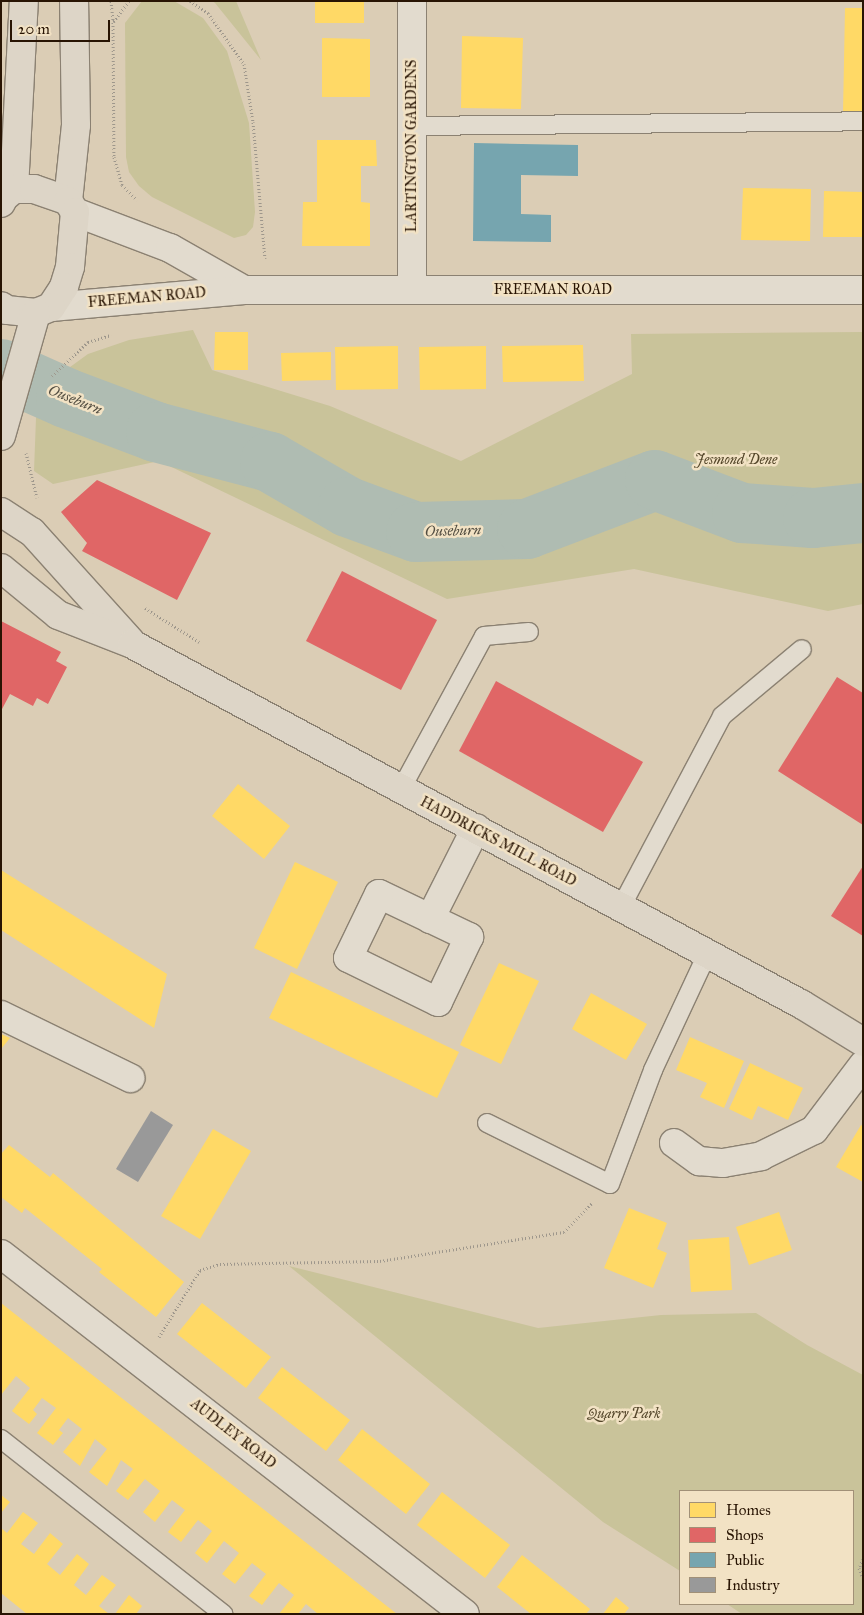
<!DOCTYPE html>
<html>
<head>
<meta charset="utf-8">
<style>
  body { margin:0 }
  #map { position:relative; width:864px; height:1615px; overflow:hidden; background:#dbcdb5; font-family:"IM FELL Great Primer",serif }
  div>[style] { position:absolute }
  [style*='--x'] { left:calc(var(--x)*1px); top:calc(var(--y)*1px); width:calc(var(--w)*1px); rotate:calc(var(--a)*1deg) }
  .green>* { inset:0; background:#c9c39a }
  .homes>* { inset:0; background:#ffd966 }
  .shops>* { inset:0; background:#e06666 }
  .public>* { inset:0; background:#76a5af }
  .industry>* { inset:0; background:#999 }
  .river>* { height:60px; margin:-30px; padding:0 30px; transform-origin:30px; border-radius:30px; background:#afbcb2 }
  .path>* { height:3px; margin-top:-1.5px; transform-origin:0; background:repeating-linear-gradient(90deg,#9e978c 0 1px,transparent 0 3.5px) }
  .roads { filter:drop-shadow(1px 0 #8b8172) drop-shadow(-1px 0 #8b8172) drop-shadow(0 1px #8b8172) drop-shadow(0 -1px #8b8172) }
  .lane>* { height:18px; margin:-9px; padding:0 9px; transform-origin:9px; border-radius:9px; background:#e2dbce }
  .street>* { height:28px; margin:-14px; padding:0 14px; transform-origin:14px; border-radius:14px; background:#e2dbce }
  .secondary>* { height:28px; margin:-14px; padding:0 14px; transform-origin:14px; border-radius:14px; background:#e2dbce }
  .primary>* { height:28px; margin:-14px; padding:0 14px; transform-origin:14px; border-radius:14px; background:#ddd5c7 }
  span { translate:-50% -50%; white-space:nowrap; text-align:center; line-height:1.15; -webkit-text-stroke:5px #f2e2c4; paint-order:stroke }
  .street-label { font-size:14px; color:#281403 }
  .park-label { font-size:14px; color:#54462a; font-style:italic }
  .water-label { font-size:15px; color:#514c40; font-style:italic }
  .frame { position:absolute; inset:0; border:2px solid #281403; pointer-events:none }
  .legend { position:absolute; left:679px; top:1490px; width:175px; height:115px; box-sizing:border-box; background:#f2e2c4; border:1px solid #a19077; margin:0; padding:6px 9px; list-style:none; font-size:15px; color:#281403 }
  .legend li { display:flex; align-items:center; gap:10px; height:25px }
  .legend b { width:25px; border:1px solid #a19077 }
  .scale { position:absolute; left:10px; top:20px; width:100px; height:22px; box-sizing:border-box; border:2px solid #281403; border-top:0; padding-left:6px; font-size:15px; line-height:18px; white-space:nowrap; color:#281403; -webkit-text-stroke:4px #f2e2c4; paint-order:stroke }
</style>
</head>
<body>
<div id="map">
  <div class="green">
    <i style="clip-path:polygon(142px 1px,174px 1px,203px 18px,227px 51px,249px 123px,255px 212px,253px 227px,246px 235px,234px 238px,152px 197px,139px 186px,129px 172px,126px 157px,125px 23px)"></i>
    <i style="clip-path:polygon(212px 1px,236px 1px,261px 60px,215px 3px)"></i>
    <i style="clip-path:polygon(193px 330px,212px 370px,330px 406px,461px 461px,632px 374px,631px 334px,863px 332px,863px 604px,828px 611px,634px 569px,447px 599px,159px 461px,53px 484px,34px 471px,36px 418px,59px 375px,88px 354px,129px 340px)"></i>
    <i style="clip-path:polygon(289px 1266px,538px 1328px,661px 1315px,756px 1313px,807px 1345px,863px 1375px,863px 1614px,742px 1614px,727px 1604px,853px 1604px,853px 1491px,680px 1491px,680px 1571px,603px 1522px)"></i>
  </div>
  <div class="homes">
    <i style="clip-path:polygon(315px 1px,364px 1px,364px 23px,315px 23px)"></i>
    <i style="clip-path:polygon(845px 8px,863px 8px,863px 113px,843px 113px)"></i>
    <i style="clip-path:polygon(462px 36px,523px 38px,521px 109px,461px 108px)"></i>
    <i style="clip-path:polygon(322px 38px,370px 39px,370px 97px,322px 97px)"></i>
    <i style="clip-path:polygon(317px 140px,376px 140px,377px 166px,361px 166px,361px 202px,370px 203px,370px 246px,302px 246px,303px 202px,317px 202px)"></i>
    <i style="clip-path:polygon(743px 188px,811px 189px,810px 241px,741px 240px)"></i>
    <i style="clip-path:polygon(824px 191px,863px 192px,863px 237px,823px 237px)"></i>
    <i style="clip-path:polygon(215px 332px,248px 332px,248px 370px,214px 370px)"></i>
    <i style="clip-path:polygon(583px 345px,584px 381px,503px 382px,502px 346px)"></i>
    <i style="clip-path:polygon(398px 346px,398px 389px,336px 390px,335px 347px)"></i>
    <i style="clip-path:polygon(486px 346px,486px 389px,420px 390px,419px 347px)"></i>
    <i style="clip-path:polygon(331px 352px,331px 380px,282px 381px,281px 353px)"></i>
    <i style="clip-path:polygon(238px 784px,290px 826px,264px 859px,212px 816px)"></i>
    <i style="clip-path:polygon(295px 862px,338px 882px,297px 969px,254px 948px)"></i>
    <i style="clip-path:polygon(1px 870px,167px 974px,154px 1028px,1px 930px)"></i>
    <i style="clip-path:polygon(499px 963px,539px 981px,501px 1064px,460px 1045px)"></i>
    <i style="clip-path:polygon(291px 972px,459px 1052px,437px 1098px,269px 1018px)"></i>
    <i style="clip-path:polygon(591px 993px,647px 1024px,626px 1060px,572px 1029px)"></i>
    <i style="clip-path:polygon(1px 1034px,10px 1038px,1px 1049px)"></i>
    <i style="clip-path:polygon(690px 1037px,744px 1061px,724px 1108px,700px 1097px,707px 1083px,676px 1070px)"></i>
    <i style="clip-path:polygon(750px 1063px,803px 1088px,788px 1120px,758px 1106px,752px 1120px,729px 1109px)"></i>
    <i style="clip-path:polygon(861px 1125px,863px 1126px,863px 1182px,836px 1167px)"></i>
    <i style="clip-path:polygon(213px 1129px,251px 1151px,200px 1239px,161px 1216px)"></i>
    <i style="clip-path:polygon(9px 1145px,50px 1177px,53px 1173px,184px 1282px,156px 1317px,99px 1272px,102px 1269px,25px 1208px,22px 1213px,1px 1197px,1px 1154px)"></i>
    <i style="clip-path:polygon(629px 1208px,667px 1223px,657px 1249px,667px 1253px,653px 1288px,604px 1268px)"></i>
    <i style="clip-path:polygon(779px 1212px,792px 1250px,749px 1265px,736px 1227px)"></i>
    <i style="clip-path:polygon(729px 1237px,732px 1290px,691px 1292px,688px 1240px)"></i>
    <i style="clip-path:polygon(1px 1303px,86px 1370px,397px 1614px,318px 1614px,306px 1604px,298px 1614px,279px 1614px,294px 1595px,279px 1583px,262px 1605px,249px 1596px,266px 1574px,252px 1563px,235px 1584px,222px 1574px,239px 1553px,224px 1541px,207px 1563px,195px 1553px,212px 1531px,198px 1520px,181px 1542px,168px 1532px,185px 1510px,172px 1500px,155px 1522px,143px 1512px,160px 1491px,145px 1479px,128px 1500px,116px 1491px,133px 1469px,121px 1460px,107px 1486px,89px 1472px,107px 1449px,95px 1439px,80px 1466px,63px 1452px,82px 1429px,68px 1418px,59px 1430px,63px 1433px,53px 1445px,37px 1433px,56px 1408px,42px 1398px,33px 1410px,37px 1414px,29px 1424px,12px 1411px,30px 1388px,16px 1376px,1px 1395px)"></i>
    <i style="clip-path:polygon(202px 1303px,271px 1357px,246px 1388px,177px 1334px)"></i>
    <i style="clip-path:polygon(282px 1367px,350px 1420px,326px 1451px,258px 1398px)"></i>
    <i style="clip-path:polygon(362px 1429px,430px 1484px,406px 1514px,338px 1460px)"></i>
    <i style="clip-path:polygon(442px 1492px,510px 1545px,485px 1578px,417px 1525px)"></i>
    <i style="clip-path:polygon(1px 1495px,10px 1502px,1px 1513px)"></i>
    <i style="clip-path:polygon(23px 1512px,38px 1523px,21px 1544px,34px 1554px,50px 1533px,63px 1544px,47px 1564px,60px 1575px,77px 1554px,89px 1564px,74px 1585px,86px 1595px,102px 1575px,116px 1585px,99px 1606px,109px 1614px,27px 1614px,1px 1593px,1px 1528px,7px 1533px)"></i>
    <i style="clip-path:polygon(522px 1555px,590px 1609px,586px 1614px,531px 1614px,497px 1587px)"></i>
    <i style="clip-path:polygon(129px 1595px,142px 1606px,136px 1614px,115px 1614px)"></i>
    <i style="clip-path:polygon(616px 1597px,629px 1608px,624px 1614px,603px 1614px)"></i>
  </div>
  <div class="shops">
    <i style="clip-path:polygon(97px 480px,211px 533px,177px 600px,82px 551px,87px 543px,61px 512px)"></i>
    <i style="clip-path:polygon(342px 571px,437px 620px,401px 690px,306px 641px)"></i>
    <i style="clip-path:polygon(1px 621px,61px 652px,56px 661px,67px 667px,48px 704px,37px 698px,33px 706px,10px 694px,1px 711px)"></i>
    <i style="clip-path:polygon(837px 677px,863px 693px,863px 825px,778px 771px)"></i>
    <i style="clip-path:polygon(496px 681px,643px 762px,603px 832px,459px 751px)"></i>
    <i style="clip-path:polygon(863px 866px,863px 936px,831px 916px)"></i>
  </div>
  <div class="public">
    <i style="clip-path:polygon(474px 143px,578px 145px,578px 176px,521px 175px,521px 214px,551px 215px,551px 242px,473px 241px)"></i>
  </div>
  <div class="industry">
    <i style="clip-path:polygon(151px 1111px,173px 1125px,138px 1182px,116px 1169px)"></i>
  </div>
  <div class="river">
    <i style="--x:1;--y:369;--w:71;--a:24"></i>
    <i style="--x:66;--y:398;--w:96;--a:20.7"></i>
    <i style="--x:156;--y:432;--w:118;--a:14.7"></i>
    <i style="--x:270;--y:462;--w:90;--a:30"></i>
    <i style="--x:348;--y:507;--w:72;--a:20.2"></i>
    <i style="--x:416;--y:532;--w:111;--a:-1.5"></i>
    <i style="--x:527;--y:529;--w:137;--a:-20.9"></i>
    <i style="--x:655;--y:480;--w:93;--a:20.8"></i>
    <i style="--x:742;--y:513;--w:71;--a:4"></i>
    <i style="--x:813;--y:518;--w:50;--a:-5.7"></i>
  </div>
  <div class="path">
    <i style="--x:111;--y:1;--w:20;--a:84"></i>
    <i style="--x:129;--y:1;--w:26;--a:127"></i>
    <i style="--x:113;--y:22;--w:135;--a:89.6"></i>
    <i style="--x:114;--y:157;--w:29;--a:74"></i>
    <i style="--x:122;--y:185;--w:21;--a:45"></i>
    <i style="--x:190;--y:1;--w:22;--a:34"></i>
    <i style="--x:208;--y:13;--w:62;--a:54.8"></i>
    <i style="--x:244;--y:64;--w:59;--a:81.2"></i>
    <i style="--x:253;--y:122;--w:137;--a:85"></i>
    <i style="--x:52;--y:376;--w:50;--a:-43.4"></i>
    <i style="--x:88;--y:342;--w:24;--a:-17"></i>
    <i style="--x:26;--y:453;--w:46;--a:76.3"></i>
    <i style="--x:145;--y:608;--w:64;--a:32.2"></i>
    <i style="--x:159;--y:1337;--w:79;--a:-58.5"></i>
    <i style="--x:200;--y:1270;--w:21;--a:-17"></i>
    <i style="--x:220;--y:1264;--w:160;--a:-1.1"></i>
    <i style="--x:380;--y:1261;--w:186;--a:-9"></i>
    <i style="--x:564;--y:1232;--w:40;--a:-46"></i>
    <i style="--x:863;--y:1559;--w:10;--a:114"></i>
    <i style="--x:859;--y:1568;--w:11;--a:68"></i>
  </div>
  <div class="roads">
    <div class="lane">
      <i style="--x:412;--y:126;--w:451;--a:-0.6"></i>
      <i style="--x:400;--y:791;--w:176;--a:-61.5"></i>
      <i style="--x:484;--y:636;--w:45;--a:-5.1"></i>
      <i style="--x:621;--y:907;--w:216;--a:-62.1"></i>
      <i style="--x:722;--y:716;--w:104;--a:-39.9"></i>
      <i style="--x:487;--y:1123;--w:137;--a:26.4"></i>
      <i style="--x:610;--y:1184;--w:122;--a:-69.3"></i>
      <i style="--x:653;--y:1070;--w:128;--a:-65"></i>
      <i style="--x:1;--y:1439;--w:283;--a:38.2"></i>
    </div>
    <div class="street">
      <i style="--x:412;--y:1;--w:289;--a:90"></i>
      <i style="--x:379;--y:894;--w:100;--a:25.5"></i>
      <i style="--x:469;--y:937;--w:72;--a:115.5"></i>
      <i style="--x:438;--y:1002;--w:100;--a:-153.9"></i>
      <i style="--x:348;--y:958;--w:71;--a:-64.2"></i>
      <i style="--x:430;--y:919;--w:102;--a:-63.2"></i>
      <i style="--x:1;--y:1015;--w:144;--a:26"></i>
      <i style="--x:674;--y:1143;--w:31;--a:36"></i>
      <i style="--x:699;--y:1161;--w:24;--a:5"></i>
      <i style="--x:723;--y:1163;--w:39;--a:-10"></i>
      <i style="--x:761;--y:1156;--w:59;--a:-26.1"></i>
      <i style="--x:814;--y:1130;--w:81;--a:-53"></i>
      <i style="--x:1;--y:1254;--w:587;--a:37.81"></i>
    </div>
    <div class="secondary">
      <i style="--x:75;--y:212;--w:102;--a:20.8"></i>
      <i style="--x:170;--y:248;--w:85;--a:29.6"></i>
      <i style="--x:51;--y:307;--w:194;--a:-5"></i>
      <i style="--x:244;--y:290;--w:619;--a:0"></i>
    </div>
    <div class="primary">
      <i style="--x:14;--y:189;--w:188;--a:-87"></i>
      <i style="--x:68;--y:201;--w:76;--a:-84"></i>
      <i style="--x:76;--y:125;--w:124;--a:-90.9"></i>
      <i style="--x:1;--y:203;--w:7;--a:-63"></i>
      <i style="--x:4;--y:197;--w:13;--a:-39"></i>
      <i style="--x:14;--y:189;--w:20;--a:0"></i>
      <i style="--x:34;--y:189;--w:36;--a:19"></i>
      <i style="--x:68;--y:201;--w:13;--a:58"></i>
      <i style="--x:75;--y:212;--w:55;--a:95.2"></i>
      <i style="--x:70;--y:267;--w:21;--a:107"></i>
      <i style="--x:64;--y:287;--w:24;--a:123"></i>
      <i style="--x:51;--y:307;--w:16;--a:158"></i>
      <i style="--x:36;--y:313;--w:30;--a:-174"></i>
      <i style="--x:6;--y:310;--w:6;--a:-141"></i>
      <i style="--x:1;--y:436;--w:128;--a:-74.1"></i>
      <i style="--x:1;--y:512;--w:37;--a:33"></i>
      <i style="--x:32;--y:532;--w:147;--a:48"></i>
      <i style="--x:1;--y:568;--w:74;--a:39.5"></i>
      <i style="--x:58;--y:615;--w:79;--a:21.4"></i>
      <i style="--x:132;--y:644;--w:760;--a:28.29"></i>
      <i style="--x:801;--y:1004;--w:73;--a:31.5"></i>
    </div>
  </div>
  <div class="street-label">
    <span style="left:412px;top:146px;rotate:-90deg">LARTINGTON GARDENS</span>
    <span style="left:553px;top:290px">FREEMAN ROAD</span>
    <span style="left:147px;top:298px;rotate:-5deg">FREEMAN ROAD</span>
    <span style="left:498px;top:842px;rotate:28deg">HADDRICKS MILL ROAD</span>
    <span style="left:233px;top:1434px;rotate:38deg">AUDLEY ROAD</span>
  </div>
  <div class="park-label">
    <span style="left:736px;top:460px">Jesmond Dene</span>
    <span style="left:624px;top:1414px">Quarry Park</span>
  </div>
  <div class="water-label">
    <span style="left:75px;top:400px;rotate:22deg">Ouseburn</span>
    <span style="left:453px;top:531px;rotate:-2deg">Ouseburn</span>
  </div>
  <div class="frame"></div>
  <ul class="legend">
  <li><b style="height:14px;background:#ffd966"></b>Homes</li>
  <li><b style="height:14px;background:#e06666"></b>Shops</li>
  <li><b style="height:14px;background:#76a5af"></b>Public</li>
  <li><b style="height:14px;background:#999"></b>Industry</li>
  </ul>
  <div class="scale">20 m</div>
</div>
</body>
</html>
